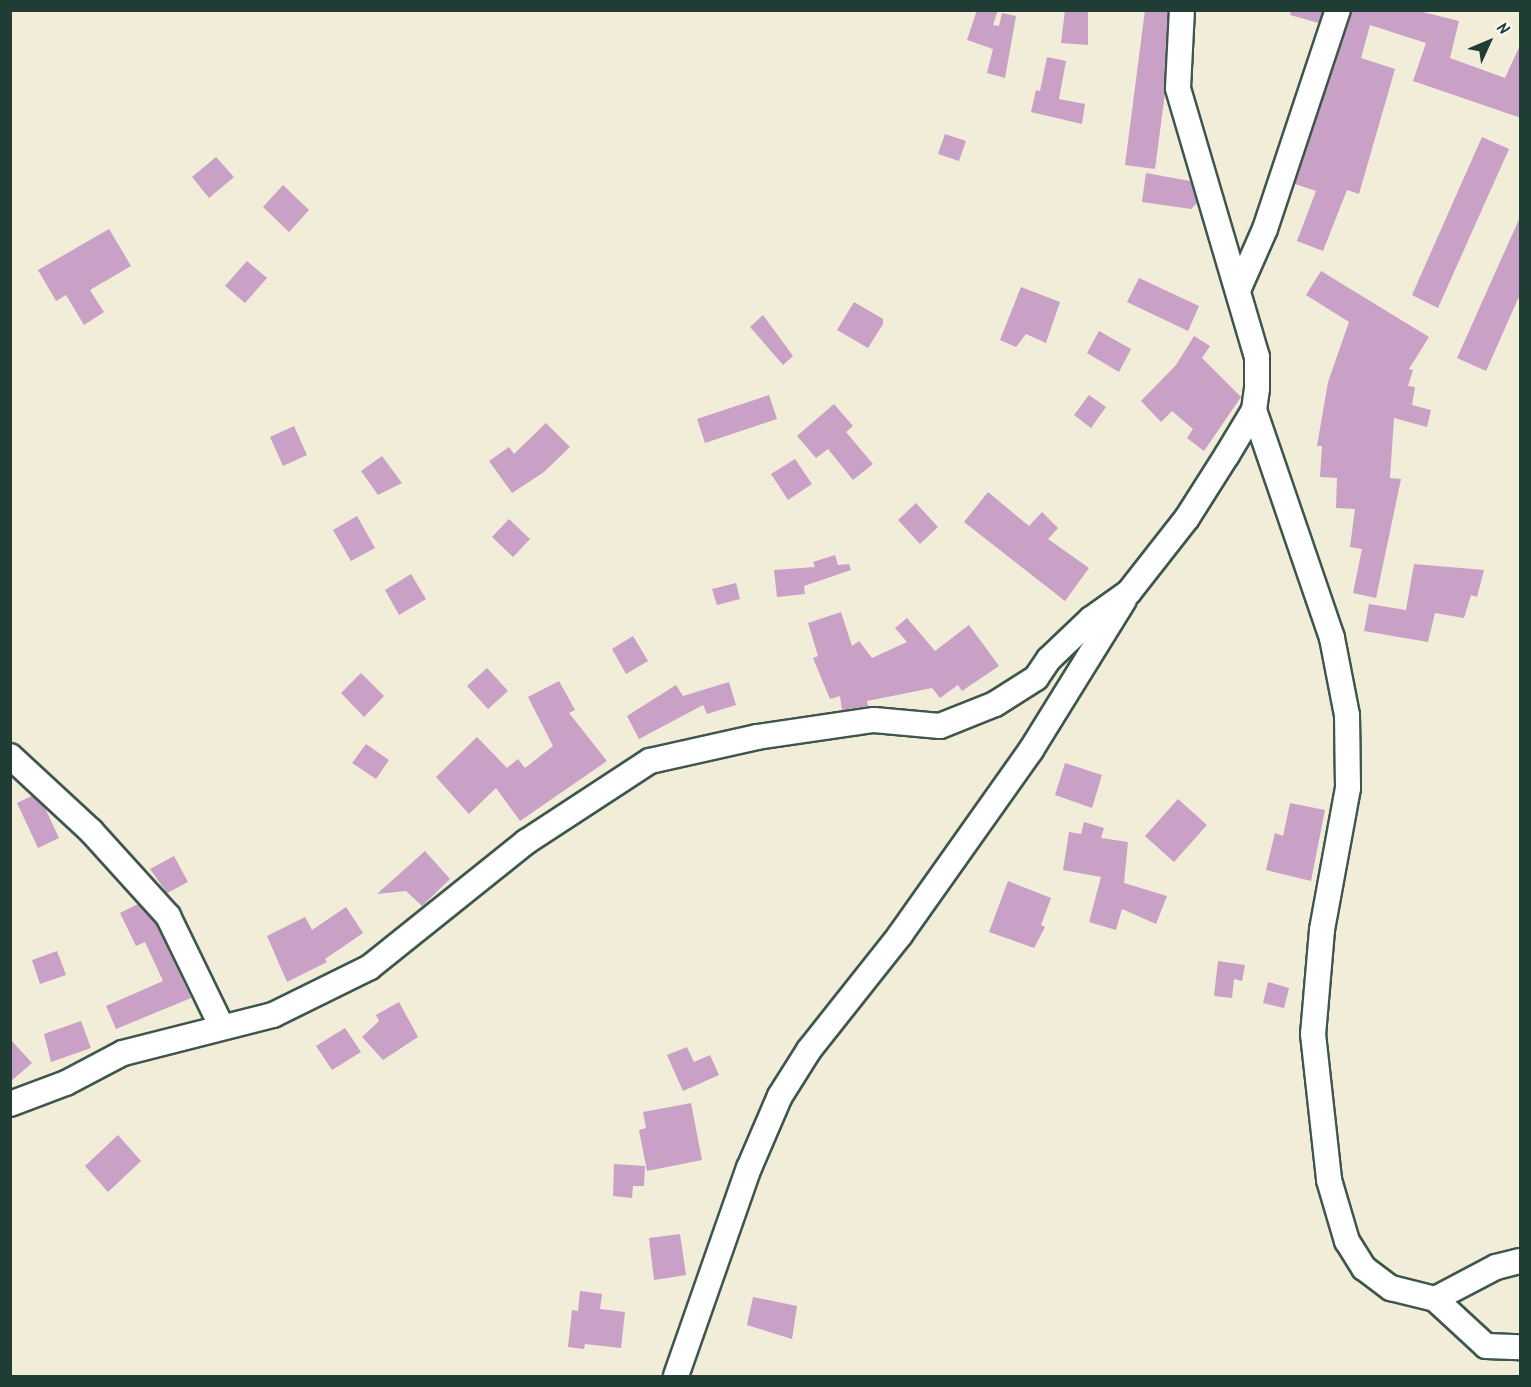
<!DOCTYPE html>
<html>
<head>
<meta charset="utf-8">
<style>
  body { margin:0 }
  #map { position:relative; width:1531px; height:1387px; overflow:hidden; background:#f1edd8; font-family:Kalam,sans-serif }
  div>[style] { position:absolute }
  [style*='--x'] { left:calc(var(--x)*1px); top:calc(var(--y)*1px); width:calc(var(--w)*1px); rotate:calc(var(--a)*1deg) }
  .building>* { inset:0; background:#c9a0c6 }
  .roads { filter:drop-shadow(2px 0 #3e574d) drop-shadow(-2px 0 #3e574d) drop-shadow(0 2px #3e574d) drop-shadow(0 -2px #3e574d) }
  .street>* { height:24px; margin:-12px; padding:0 12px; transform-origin:12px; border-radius:12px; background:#fff }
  span { translate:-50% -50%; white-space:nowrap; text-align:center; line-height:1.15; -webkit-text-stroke:4.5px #fdfcf7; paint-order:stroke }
  .frame { position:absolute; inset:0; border:12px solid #1f3d34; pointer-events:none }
  .north { position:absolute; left:1459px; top:12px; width:60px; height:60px; -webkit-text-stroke:4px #fdfcf7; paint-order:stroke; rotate:46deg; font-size:16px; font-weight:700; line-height:24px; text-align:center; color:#1f3d34 }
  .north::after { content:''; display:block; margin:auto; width:21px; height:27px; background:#1f3d34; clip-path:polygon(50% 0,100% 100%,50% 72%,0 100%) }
</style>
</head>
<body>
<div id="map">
  <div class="building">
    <i style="clip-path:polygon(977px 10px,998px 10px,993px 25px,999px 26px,1002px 13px,1016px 16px,1005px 78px,987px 73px,993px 49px,967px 40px)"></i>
    <i style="clip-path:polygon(1065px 10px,1088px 10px,1088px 45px,1061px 43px)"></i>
    <i style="clip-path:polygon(1145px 10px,1168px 10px,1165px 93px,1155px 169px,1125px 165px)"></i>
    <i style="clip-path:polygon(1291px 10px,1323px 10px,1319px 23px,1290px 15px)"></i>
    <i style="clip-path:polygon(1352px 10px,1415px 10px,1459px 21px,1450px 58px,1505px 78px,1521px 43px,1521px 118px,1413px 81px,1426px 43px,1370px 25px,1361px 58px,1395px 69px,1359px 194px,1347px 190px,1323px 251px,1297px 241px,1316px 191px,1295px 184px)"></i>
    <i style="clip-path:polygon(1047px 57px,1066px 61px,1059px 99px,1085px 104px,1082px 124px,1031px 112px,1036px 90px,1040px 91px)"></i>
    <i style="clip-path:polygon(945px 134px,966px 141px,959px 161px,938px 154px)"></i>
    <i style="clip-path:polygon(1482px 137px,1509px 149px,1438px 308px,1412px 295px)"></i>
    <i style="clip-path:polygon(216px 157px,234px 177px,209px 198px,192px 177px)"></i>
    <i style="clip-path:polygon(1146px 173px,1190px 181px,1197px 203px,1191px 209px,1142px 202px)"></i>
    <i style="clip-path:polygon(283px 185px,309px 210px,289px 232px,263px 207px)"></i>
    <i style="clip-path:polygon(1521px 215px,1521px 292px,1486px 371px,1457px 358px)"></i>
    <i style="clip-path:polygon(109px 229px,131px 266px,90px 290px,104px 312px,84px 325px,66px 295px,56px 301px,38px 270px)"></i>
    <i style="clip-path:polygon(247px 261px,267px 278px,245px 303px,225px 286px)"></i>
    <i style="clip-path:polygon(1321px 271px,1429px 337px,1409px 369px,1413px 370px,1408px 386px,1415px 387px,1412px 405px,1431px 410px,1427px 427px,1394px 418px,1390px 478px,1401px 479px,1376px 598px,1353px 593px,1362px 549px,1350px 547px,1355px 509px,1336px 508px,1337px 478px,1320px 477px,1322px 446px,1317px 446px,1328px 382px,1349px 322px,1306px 295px)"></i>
    <i style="clip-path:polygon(1139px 278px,1199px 306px,1188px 331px,1127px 302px)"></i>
    <i style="clip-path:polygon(1021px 287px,1060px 302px,1046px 343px,1026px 334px,1016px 347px,1000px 340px)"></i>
    <i style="clip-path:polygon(854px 302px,883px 319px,883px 324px,868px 348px,837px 330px)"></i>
    <i style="clip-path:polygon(763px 315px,793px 356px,783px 365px,750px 327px)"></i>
    <i style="clip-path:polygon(1099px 331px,1131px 349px,1119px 372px,1087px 353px)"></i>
    <i style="clip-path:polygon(1194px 336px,1210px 346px,1202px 358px,1241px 397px,1204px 451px,1187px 438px,1193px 429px,1172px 411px,1161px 422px,1141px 401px,1176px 365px)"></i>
    <i style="clip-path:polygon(769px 395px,777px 419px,705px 443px,697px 419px)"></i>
    <i style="clip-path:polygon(1089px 395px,1106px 407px,1091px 428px,1074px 415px)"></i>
    <i style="clip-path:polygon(834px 404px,853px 426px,846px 432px,873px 464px,853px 480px,828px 449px,816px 458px,797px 436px)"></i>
    <i style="clip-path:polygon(546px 423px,570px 447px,544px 472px,512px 493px,489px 461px,509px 447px,514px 454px)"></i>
    <i style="clip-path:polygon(294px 426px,307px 455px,283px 466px,270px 437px)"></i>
    <i style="clip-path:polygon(382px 456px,402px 483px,378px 495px,361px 471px)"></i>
    <i style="clip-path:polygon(795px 459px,812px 484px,788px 500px,771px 474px)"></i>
    <i style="clip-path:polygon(988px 492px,1029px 526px,1042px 512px,1058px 528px,1048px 539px,1089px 568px,1065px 601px,964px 522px)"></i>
    <i style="clip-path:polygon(916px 503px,938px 527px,920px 544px,898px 520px)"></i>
    <i style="clip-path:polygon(357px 516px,375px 548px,351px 561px,333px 530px)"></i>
    <i style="clip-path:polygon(509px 519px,530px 539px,513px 557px,492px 537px)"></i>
    <i style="clip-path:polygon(835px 555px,838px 565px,849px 564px,851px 570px,804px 586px,805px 594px,777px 597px,774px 570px,815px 567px,813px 562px)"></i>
    <i style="clip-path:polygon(1414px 564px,1484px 570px,1477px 597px,1471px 595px,1464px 618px,1435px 613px,1428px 642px,1364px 631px,1369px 604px,1406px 610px)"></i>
    <i style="clip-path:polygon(411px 574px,426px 599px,399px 615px,385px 590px)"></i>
    <i style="clip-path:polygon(736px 583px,740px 599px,717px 605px,712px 589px)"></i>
    <i style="clip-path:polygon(841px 612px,852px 646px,859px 641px,872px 658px,907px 642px,895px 628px,907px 618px,935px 651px,969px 625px,999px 666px,962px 691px,958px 685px,940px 698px,932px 688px,867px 701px,868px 706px,842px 710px,840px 696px,830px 699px,813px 658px,818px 656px,808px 623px)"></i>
    <i style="clip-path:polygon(633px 636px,648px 661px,626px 674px,612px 649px)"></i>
    <i style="clip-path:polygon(487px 668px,508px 691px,488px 709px,467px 686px)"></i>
    <i style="clip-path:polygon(361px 673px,384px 696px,364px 717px,341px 693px)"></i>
    <i style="clip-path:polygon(559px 681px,575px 710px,569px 713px,607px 761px,520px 821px,496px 788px,469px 814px,436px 777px,477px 737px,507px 768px,518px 759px,525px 768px,553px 746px,528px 697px)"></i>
    <i style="clip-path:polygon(729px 682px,736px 705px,707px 714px,703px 705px,639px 739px,627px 716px,676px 685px,683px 696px)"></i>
    <i style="clip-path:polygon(366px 744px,389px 760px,376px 779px,352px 763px)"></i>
    <i style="clip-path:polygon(1065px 763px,1102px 775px,1092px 808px,1055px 795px)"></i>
    <i style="clip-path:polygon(32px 796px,45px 808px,59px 838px,38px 848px,17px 803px)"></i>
    <i style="clip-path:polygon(1178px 799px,1207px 825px,1174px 862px,1145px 836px)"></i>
    <i style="clip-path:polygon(1290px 803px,1325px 810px,1311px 881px,1266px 870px,1275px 833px,1283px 836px)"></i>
    <i style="clip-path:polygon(1084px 822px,1104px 828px,1101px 838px,1128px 842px,1124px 883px,1167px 896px,1156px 924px,1122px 909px,1116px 930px,1089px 922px,1101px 877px,1063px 870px,1069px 832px,1081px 834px)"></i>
    <i style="clip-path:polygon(425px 851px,450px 879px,422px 906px,406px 891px,377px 894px)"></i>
    <i style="clip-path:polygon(174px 856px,188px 882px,167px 893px,150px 869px)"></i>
    <i style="clip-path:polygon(1008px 881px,1051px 898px,1041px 925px,1045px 927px,1034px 948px,989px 932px)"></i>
    <i style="clip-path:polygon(138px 904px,156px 924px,191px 998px,116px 1029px,106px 1006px,163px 981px,145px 942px,136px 946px,120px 913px)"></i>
    <i style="clip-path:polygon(346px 907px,363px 933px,325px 959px,327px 962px,287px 982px,267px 936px,305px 917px,312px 930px)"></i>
    <i style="clip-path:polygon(57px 951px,66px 975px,40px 984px,32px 960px)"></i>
    <i style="clip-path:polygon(1218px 961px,1245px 965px,1242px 981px,1234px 979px,1232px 998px,1214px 996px)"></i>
    <i style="clip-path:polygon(1268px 982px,1289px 988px,1284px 1008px,1263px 1003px)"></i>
    <i style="clip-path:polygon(399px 1002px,418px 1037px,383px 1060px,362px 1037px,379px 1021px,376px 1015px)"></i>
    <i style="clip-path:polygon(81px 1021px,91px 1048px,51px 1062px,44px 1034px)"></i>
    <i style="clip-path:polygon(345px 1028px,361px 1052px,332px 1070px,316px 1046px)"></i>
    <i style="clip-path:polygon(10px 1039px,32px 1063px,10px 1082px)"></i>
    <i style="clip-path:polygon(687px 1047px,694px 1062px,710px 1055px,719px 1075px,683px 1091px,667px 1055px)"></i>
    <i style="clip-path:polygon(691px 1103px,702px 1160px,647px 1171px,639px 1130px,646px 1128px,643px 1112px)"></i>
    <i style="clip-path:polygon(118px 1135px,141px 1161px,108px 1192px,85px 1166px)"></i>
    <i style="clip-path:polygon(614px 1164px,645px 1166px,644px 1186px,633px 1186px,632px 1198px,613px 1196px)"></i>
    <i style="clip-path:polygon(680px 1234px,686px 1275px,654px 1280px,649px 1238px)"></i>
    <i style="clip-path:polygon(580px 1291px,602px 1294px,600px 1309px,625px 1312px,621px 1348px,585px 1344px,584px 1349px,568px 1347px,572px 1310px,578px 1311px)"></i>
    <i style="clip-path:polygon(753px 1297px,797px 1306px,792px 1339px,747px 1325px)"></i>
  </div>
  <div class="roads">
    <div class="street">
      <i style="--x:1239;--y:288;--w:64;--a:-66.2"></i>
      <i style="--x:1265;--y:229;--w:231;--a:-71.6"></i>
      <i style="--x:1254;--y:410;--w:241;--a:71.1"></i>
      <i style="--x:1332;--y:638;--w:78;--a:79"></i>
      <i style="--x:1347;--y:715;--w:73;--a:89.2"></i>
      <i style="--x:1348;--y:788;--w:144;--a:100.4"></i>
      <i style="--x:1322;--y:930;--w:104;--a:94.9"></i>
      <i style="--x:1313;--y:1034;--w:147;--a:83.7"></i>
      <i style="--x:1329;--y:1180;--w:64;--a:73.6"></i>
      <i style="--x:1347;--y:1241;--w:32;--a:58"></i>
      <i style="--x:1364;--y:1268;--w:34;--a:37"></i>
      <i style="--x:1391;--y:1288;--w:45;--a:14"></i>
      <i style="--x:1435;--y:1299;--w:69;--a:42.7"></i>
      <i style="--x:1486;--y:1346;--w:34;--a:2"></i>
      <i style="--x:10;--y:756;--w:110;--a:42.8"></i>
      <i style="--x:91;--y:831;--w:115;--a:47.8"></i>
      <i style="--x:168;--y:916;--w:121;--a:64.1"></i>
      <i style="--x:10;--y:1104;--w:60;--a:-20.6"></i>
      <i style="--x:66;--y:1083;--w:64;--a:-27.8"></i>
      <i style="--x:123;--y:1053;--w:155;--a:-14.2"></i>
      <i style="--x:273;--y:1015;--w:108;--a:-26.3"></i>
      <i style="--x:370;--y:967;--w:200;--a:-38.7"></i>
      <i style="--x:526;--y:842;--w:148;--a:-33.2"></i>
      <i style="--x:650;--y:761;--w:110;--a:-12.6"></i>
      <i style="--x:757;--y:737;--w:118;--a:-8.3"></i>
      <i style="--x:874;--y:720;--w:66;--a:5.2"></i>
      <i style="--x:940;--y:726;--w:59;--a:-21.8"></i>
      <i style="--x:995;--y:704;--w:49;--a:-32.4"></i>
      <i style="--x:1036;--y:678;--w:23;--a:-56"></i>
      <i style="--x:1049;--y:659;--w:58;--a:-43.6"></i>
      <i style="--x:1091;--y:619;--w:47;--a:-35.4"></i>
      <i style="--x:1129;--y:592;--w:94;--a:-51.9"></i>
      <i style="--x:1187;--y:518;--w:75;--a:-57.6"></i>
      <i style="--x:1227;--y:455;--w:52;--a:-59"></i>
      <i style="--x:1254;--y:410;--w:22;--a:-82"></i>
      <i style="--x:1257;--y:388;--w:31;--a:-90"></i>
      <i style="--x:1257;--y:357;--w:280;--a:-106.4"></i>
      <i style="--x:1178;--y:88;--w:78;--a:-87.1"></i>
      <i style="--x:1435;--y:1299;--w:69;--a:-27.7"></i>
      <i style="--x:1496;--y:1267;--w:25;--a:-14"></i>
      <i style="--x:676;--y:1376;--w:220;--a:-70.7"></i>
      <i style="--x:749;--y:1168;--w:78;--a:-66.7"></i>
      <i style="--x:780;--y:1096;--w:54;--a:-57.8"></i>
      <i style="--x:809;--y:1050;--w:147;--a:-51.6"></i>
      <i style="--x:900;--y:935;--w:227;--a:-54.7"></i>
      <i style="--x:1031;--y:750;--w:176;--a:-58.2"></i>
    </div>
  </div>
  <div class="frame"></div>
  <div class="north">N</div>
</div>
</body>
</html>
